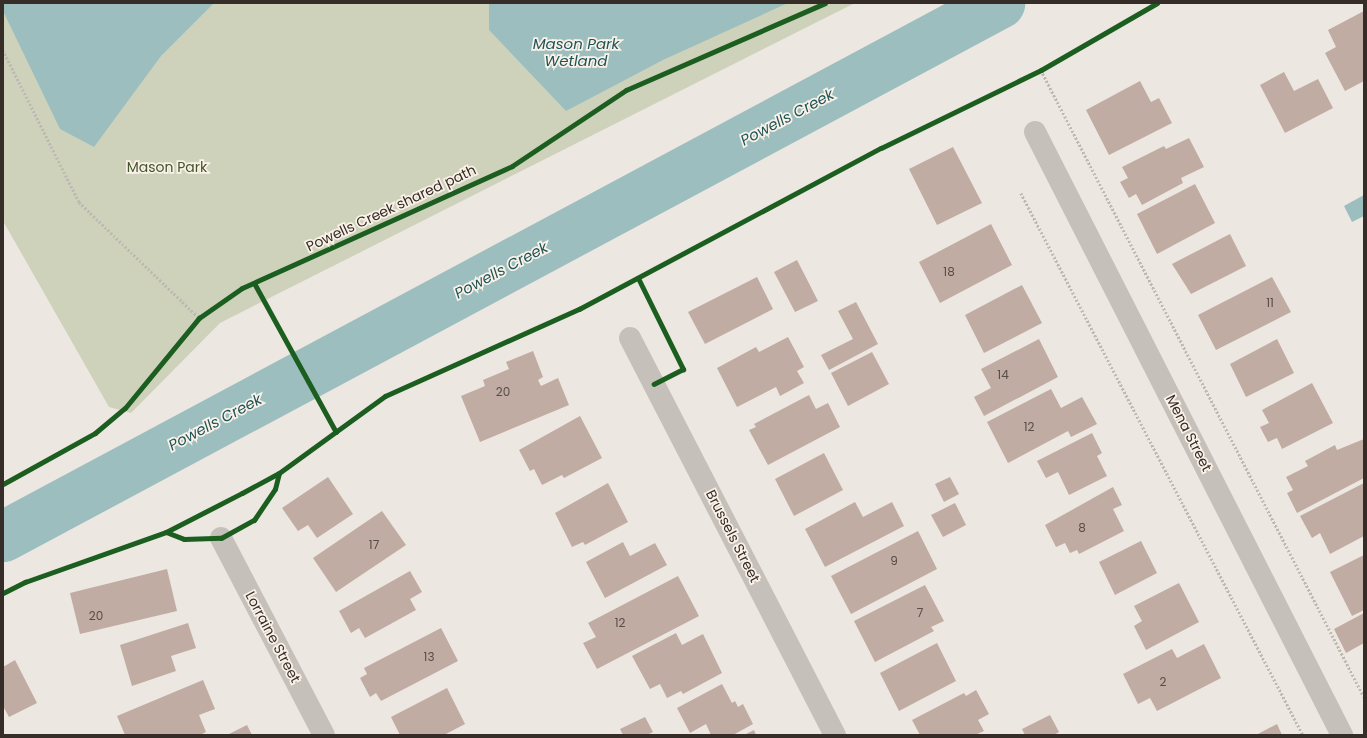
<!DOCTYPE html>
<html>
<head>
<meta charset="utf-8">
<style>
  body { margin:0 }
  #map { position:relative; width:1367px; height:738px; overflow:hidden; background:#ede7e1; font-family:Poppins,sans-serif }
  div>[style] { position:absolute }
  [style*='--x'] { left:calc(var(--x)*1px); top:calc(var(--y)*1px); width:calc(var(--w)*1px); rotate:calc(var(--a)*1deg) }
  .green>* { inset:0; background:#ced2bb }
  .water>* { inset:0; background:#9dbebe }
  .river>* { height:51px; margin:-25.5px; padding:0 25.5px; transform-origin:25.5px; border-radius:25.5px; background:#9dbebe }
  .building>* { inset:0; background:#c0aca3 }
  .path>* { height:2.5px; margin-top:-1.25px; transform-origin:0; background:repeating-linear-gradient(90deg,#bfb8b2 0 2px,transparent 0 4px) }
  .minor>* { height:22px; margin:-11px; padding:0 11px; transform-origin:11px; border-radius:11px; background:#c6c0ba }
  .cycleway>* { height:5px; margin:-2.5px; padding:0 2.5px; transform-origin:2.5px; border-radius:2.5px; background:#1b5e20 }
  span { translate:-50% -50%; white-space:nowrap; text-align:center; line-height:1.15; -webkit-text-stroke:3.5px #faf2e8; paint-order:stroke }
  .number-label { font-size:12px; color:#594d47 }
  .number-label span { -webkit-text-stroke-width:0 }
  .park-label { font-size:14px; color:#45552c }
  .street-label { font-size:14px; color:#372d28 }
  .water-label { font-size:15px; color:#1d5458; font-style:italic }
  .frame { position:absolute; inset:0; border:4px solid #372d28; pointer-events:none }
</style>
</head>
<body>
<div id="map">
  <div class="green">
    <i style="clip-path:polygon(3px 3px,855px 3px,220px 323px,131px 413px,109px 407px,3px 221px)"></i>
  </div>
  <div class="water">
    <i style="clip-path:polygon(3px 3px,214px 3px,161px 56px,94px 147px,60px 129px,3px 11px)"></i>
    <i style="clip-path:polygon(489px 3px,788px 3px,663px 60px,566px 111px,489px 30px)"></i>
    <i style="clip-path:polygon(1364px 195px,1364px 216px,1352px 222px,1344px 206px)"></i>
  </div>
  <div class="river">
    <i style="--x:3;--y:536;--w:1130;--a:-28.15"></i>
  </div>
  <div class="building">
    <i style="clip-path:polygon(1364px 11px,1364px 81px,1345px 91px,1325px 53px,1336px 47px,1328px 30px)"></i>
    <i style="clip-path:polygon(1284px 72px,1294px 91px,1318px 79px,1333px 108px,1285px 133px,1260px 85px)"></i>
    <i style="clip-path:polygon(1140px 81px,1151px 102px,1159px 98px,1172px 123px,1109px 155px,1086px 110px)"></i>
    <i style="clip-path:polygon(1189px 138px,1204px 167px,1181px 178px,1183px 183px,1142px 205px,1136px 194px,1129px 198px,1120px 182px,1128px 178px,1122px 167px,1164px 146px,1166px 149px)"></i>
    <i style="clip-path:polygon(953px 147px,982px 203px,937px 225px,909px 169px)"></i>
    <i style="clip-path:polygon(1195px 184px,1215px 223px,1157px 254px,1137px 214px)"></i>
    <i style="clip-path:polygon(991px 224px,1012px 265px,940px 303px,919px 262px)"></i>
    <i style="clip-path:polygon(1230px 234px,1246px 266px,1191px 294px,1172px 264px)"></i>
    <i style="clip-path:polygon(797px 260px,818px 301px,795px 312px,774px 272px)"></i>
    <i style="clip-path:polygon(757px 277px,773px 309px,705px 344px,688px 312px)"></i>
    <i style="clip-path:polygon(1272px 277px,1291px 312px,1216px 350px,1198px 315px)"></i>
    <i style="clip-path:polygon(1022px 285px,1042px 323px,984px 353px,965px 315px)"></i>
    <i style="clip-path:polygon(856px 302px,878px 344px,829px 370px,821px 355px,853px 339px,838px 311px)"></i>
    <i style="clip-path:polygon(788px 337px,804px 367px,797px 371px,804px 383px,780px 396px,776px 387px,737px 407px,717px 368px,756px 347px,759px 352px)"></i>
    <i style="clip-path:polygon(1039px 339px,1058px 377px,984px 416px,974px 397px,991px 388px,981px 369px)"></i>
    <i style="clip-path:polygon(1277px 339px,1294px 373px,1246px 397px,1230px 364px)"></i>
    <i style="clip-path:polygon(533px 351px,543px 377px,538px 380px,541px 386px,558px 378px,569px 405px,480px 442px,461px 396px,485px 386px,483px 380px,509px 369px,506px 362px)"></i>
    <i style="clip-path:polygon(872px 352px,889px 384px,848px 406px,831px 373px)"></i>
    <i style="clip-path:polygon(1312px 383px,1333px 423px,1282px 449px,1277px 438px,1268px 442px,1260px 427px,1269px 423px,1262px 410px)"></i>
    <i style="clip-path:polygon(1051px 389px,1061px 408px,1082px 397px,1097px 424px,1071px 437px,1068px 431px,1008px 463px,987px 422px)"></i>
    <i style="clip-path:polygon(809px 395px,816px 409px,828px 403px,840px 427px,768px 465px,749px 430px,756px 427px,754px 424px)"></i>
    <i style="clip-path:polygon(580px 416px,602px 458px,564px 478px,562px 475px,542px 485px,534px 469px,530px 471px,519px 450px)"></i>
    <i style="clip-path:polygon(1092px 433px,1102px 453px,1097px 456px,1107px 476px,1069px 495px,1058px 472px,1046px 478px,1037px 461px)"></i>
    <i style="clip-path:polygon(1364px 439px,1364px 478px,1297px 513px,1287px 493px,1293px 490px,1286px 477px,1308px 466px,1305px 461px,1335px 445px,1337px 450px)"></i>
    <i style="clip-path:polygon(824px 453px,843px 490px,794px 516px,775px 479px)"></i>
    <i style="clip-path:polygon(328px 477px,353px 514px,317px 538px,308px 525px,298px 531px,282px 508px)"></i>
    <i style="clip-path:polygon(950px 477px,959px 494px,944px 502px,935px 484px)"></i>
    <i style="clip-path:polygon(608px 483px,628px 522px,585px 545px,583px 542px,572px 547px,555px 513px)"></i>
    <i style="clip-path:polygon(1364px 483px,1364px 536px,1330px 554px,1320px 533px,1312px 538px,1300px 516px)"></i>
    <i style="clip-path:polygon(1113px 487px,1122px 505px,1113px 509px,1124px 531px,1079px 554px,1077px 550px,1070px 553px,1065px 543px,1056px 547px,1045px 525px)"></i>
    <i style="clip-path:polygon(855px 502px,863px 517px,892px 502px,904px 526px,825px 567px,805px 529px)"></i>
    <i style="clip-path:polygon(955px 503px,966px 525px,943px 537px,931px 515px)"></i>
    <i style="clip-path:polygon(382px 511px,406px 545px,336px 592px,313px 558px)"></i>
    <i style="clip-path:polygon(918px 531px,937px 569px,851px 614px,831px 576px)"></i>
    <i style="clip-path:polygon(1141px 541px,1157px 573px,1115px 595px,1099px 562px)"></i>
    <i style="clip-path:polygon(623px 542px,630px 556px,655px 543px,667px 565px,605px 598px,586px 562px)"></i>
    <i style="clip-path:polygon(1364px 555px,1364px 610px,1352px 616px,1330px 572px)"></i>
    <i style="clip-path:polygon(167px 569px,177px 611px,80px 634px,70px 593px)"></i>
    <i style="clip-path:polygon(410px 571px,422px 592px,410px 599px,416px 610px,365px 638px,359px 628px,351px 633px,339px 611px)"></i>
    <i style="clip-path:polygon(678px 576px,699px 616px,597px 669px,583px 643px,596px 637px,588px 623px)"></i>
    <i style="clip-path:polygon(1179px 583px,1199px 622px,1146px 650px,1134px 626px,1142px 621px,1134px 606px)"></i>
    <i style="clip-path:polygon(925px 585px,944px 621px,931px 627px,934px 631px,875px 662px,854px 621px)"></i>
    <i style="clip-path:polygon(1364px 613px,1364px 643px,1346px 653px,1334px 629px)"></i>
    <i style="clip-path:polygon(188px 623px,196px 648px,171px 656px,176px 671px,132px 686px,120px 645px)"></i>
    <i style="clip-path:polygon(441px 628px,458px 661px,381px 701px,376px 693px,370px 697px,360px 678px,367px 674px,364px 668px)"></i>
    <i style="clip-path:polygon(676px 633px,682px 645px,703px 634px,722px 673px,683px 694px,681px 691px,667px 698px,660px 684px,650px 689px,632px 656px)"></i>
    <i style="clip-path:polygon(937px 643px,956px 681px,899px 711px,880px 673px)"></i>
    <i style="clip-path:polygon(1204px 644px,1221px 678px,1157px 711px,1150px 698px,1138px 704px,1123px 674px,1172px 649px,1177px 658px)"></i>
    <i style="clip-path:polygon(15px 660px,37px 703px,9px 717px,3px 706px,3px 667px)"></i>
    <i style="clip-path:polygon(203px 680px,215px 709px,199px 715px,206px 732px,200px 735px,125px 735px,117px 716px)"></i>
    <i style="clip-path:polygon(722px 684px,732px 703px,735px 701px,738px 707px,743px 704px,753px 724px,733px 735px,711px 735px,706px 724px,690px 733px,677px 708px)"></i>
    <i style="clip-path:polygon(447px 688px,465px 724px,444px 735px,400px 735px,391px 717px)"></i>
    <i style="clip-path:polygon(976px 690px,989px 714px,978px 720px,984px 731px,975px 735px,920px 735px,912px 720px,964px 693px,966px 696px)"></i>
    <i style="clip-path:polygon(1050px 715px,1059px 732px,1054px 735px,1025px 735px,1022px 729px)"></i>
    <i style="clip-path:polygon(645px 717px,653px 732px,647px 735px,623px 735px,620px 729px)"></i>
    <i style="clip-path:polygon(1277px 724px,1282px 735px,1256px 735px)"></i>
    <i style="clip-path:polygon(247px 725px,252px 735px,227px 735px)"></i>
    <i style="clip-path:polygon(754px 730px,756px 735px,744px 735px)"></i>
  </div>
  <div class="path">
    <i style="--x:3;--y:50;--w:170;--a:63.4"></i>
    <i style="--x:79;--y:202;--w:167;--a:44"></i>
    <i style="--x:1041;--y:70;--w:705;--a:62.74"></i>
    <i style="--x:1021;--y:193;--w:611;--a:62.51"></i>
  </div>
  <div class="minor">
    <i style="--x:1035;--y:132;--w:677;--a:63.02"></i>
    <i style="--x:630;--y:338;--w:447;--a:62.7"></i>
    <i style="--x:221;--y:538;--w:222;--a:62.4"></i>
  </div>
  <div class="cycleway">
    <i style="--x:638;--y:278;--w:102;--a:63.7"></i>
    <i style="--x:683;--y:369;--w:33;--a:153"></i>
    <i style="--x:254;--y:283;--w:170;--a:61.2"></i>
    <i style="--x:3;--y:484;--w:105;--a:-29"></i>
    <i style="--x:95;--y:433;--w:39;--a:-40"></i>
    <i style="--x:125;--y:408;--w:117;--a:-50.6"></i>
    <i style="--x:199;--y:318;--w:52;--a:-34.9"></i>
    <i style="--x:242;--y:288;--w:296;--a:-24.3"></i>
    <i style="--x:512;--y:166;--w:137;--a:-33.7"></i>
    <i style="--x:626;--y:90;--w:217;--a:-23.6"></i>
    <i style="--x:166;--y:532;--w:19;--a:21"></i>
    <i style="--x:184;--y:539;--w:37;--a:-2"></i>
    <i style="--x:221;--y:538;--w:38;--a:-29"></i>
    <i style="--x:254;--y:520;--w:37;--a:-56"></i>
    <i style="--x:275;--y:489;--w:16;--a:-76"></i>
    <i style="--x:3;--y:593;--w:25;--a:-27"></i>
    <i style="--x:25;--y:582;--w:150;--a:-19.5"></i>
    <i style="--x:166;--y:532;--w:85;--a:-27.2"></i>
    <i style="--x:242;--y:493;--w:42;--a:-28.4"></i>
    <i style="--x:279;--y:473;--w:131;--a:-36"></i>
    <i style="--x:385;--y:396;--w:213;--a:-24.2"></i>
    <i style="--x:579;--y:309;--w:342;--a:-28.1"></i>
    <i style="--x:881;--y:148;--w:178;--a:-26"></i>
    <i style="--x:1041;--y:70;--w:134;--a:-30"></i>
  </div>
  <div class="number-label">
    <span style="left:949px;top:272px">18</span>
    <span style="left:1270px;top:303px">11</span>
    <span style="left:1003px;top:375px">14</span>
    <span style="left:503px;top:392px">20</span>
    <span style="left:1029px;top:427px">12</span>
    <span style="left:1082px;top:528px">8</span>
    <span style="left:374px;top:545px">17</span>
    <span style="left:894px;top:561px">9</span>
    <span style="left:920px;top:613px">7</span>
    <span style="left:96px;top:616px">20</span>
    <span style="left:620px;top:623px">12</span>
    <span style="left:429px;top:657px">13</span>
    <span style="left:1163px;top:682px">2</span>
  </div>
  <div class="park-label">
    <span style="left:167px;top:167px">Mason Park</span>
  </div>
  <div class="street-label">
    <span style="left:391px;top:208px;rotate:-25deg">Powells Creek shared path</span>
    <span style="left:1189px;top:433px;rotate:63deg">Mena Street</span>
    <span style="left:733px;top:536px;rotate:63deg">Brussels Street</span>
    <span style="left:273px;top:637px;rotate:62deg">Lorraine Street</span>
  </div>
  <div class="water-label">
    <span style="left:576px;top:52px">Mason Park<br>Wetland</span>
    <span style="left:787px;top:117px;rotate:-28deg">Powells Creek</span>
    <span style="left:501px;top:270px;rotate:-28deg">Powells Creek</span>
    <span style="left:215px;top:422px;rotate:-28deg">Powells Creek</span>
  </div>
  <div class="frame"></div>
</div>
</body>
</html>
